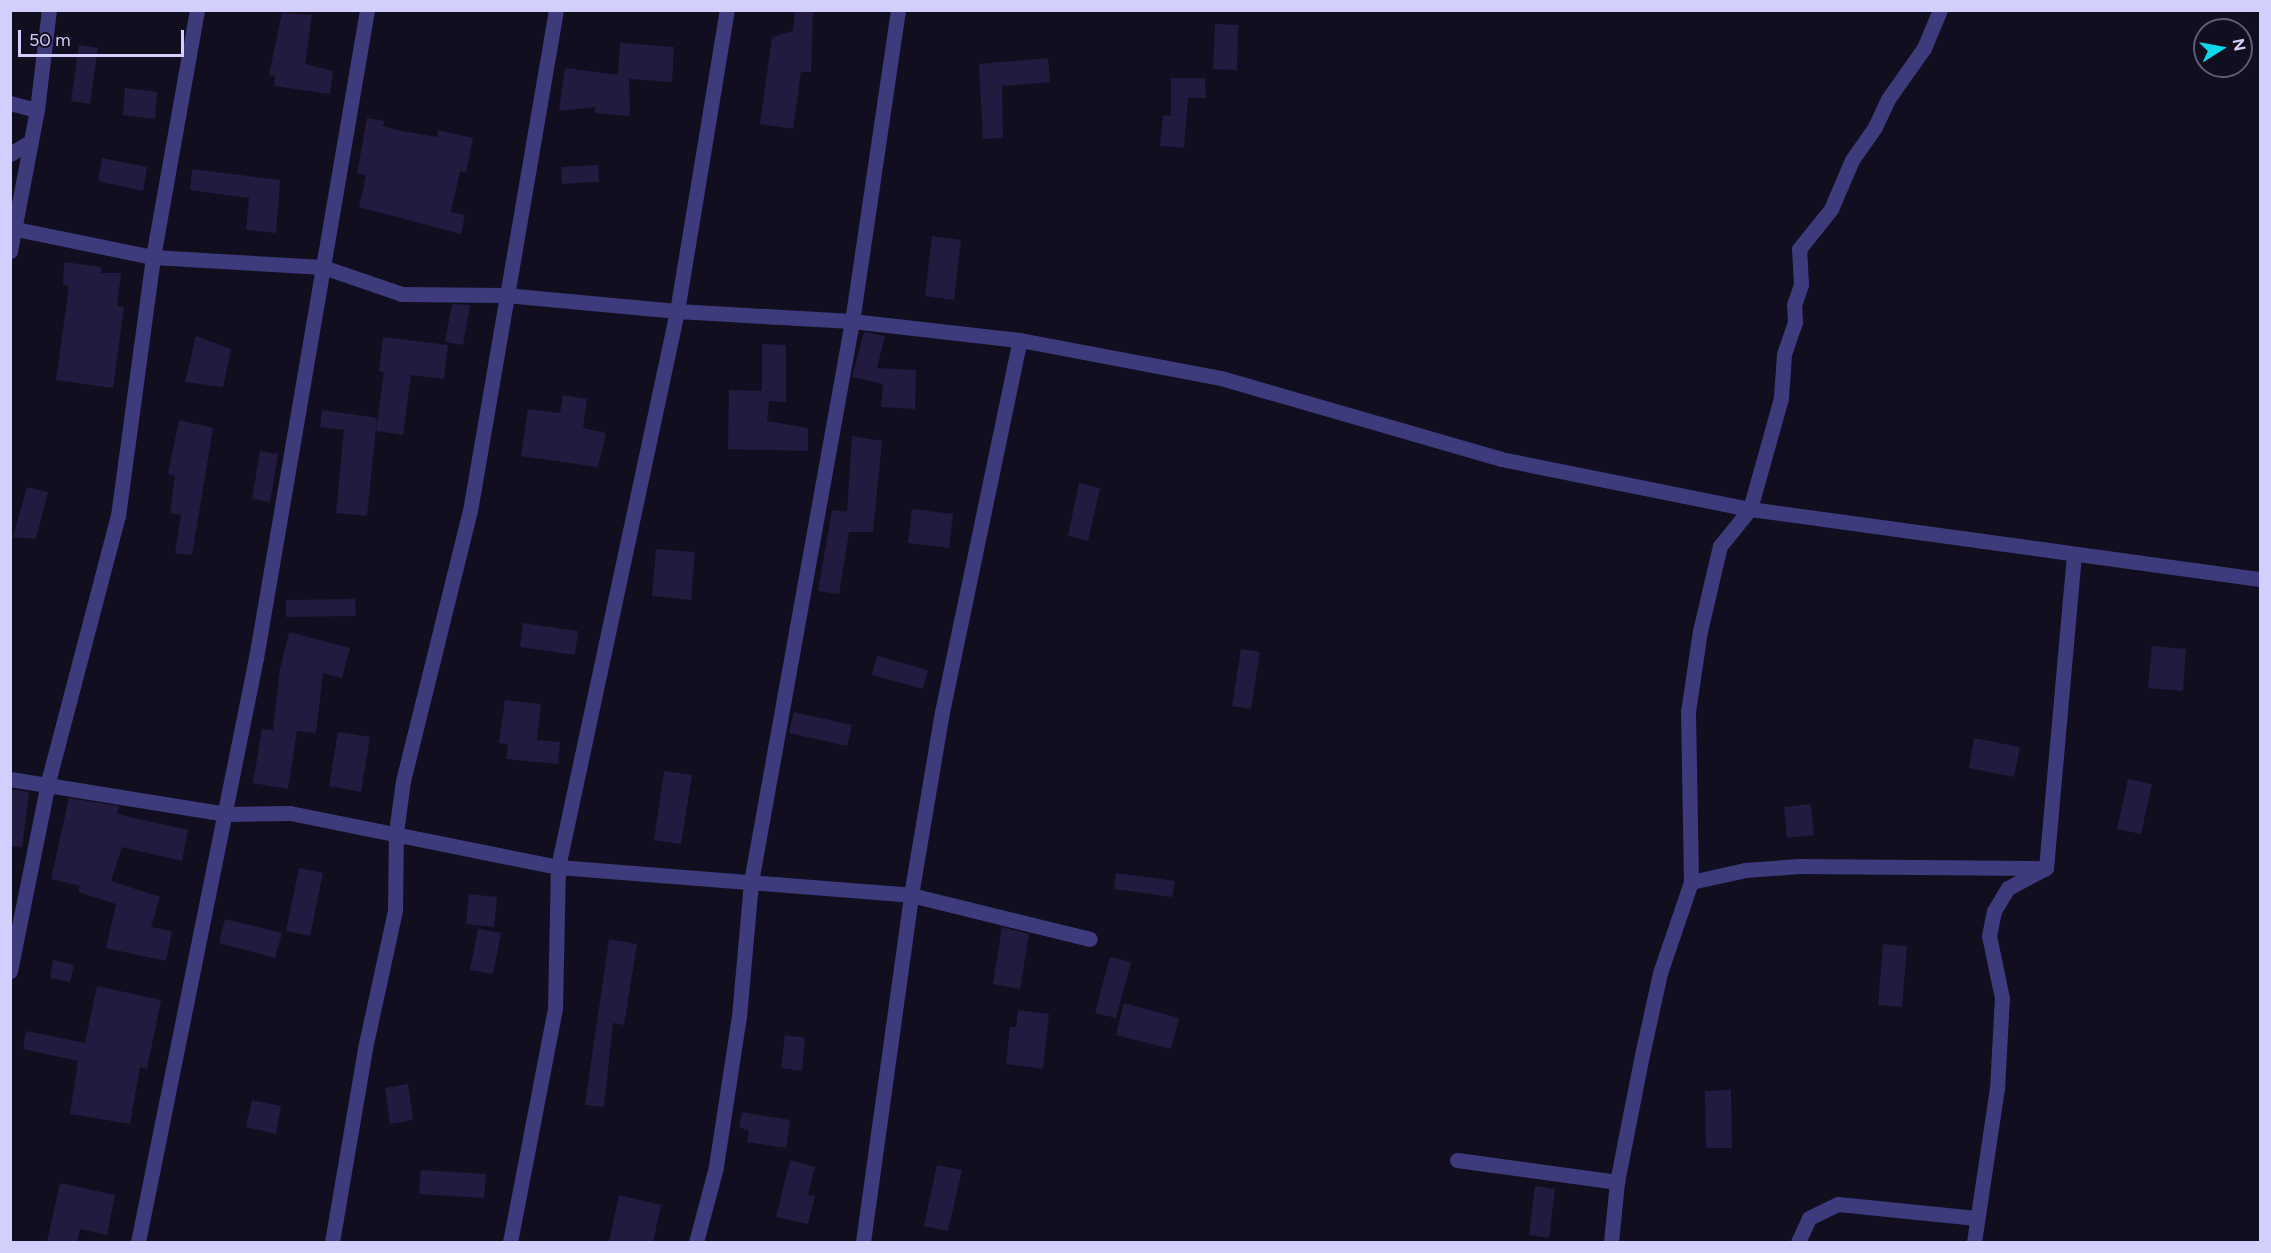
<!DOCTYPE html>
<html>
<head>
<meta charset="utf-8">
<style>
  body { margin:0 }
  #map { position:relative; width:2271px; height:1253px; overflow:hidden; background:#110e1f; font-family:Figtree,sans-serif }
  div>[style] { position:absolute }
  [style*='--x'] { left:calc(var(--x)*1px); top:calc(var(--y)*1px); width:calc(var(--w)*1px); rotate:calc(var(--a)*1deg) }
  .building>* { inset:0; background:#221b3f }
  .minor>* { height:15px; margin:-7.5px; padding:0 7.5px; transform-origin:7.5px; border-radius:7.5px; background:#3d3b7c }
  span { translate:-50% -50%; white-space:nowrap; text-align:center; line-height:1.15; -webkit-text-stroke:4.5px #110e1f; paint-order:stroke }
  .frame { position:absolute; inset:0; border:12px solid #d3cffc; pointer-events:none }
  .north { position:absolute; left:2193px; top:18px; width:60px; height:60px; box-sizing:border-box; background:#110e1f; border:2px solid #5f5b77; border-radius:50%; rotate:79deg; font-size:16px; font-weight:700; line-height:24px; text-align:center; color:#d3cffc }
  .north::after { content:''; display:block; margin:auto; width:21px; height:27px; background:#0dd8ea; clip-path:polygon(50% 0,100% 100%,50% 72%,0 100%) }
  .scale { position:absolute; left:18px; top:30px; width:166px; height:27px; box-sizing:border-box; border:3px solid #d3cffc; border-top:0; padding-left:8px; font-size:18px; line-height:21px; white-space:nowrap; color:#d3cffc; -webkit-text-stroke:4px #110e1f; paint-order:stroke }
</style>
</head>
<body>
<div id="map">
  <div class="building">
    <i style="clip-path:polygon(795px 10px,813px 10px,811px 72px,801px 72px,793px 129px,760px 124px,772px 37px,793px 31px)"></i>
    <i style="clip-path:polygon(282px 13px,312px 15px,305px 64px,333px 71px,330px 94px,274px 86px,275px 76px,269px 75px)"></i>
    <i style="clip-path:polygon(1215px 24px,1238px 25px,1237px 70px,1213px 69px)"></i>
    <i style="clip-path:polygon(620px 43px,674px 47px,672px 82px,629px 79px,630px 116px,595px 113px,595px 107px,559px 111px,565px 68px,618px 75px)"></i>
    <i style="clip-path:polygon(79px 45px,98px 48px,90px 104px,71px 101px)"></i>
    <i style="clip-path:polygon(1048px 58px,1050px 82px,1002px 86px,1003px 138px,983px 139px,979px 64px)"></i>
    <i style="clip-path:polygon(1171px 78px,1205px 78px,1206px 98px,1188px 98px,1184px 148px,1160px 146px,1163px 115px,1171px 116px)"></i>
    <i style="clip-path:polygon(125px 88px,157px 92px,155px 119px,123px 115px)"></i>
    <i style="clip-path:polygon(367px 118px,384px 121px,383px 126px,396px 130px,437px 137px,438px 130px,473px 138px,466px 173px,460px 171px,451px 212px,465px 215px,461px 234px,359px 207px,366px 175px,357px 174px)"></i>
    <i style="clip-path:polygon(102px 158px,147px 167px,143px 191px,98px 181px)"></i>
    <i style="clip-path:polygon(598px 165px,599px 182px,562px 184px,561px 167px)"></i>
    <i style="clip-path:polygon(192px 169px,280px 180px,276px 233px,246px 230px,249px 198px,190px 190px)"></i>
    <i style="clip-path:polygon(932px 236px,961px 240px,954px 300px,925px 296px)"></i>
    <i style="clip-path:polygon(64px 262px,101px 267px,101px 273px,121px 273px,117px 306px,124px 307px,113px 388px,56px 380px,69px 286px,63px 285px)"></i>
    <i style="clip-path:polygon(452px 304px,470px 305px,463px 345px,445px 342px)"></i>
    <i style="clip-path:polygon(864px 332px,885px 336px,877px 368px,916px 370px,915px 409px,881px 407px,883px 384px,852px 377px)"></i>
    <i style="clip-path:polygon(196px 336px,231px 349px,223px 387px,185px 382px)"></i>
    <i style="clip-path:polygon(383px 337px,448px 345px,444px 379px,411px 375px,403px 435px,376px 431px,384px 372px,379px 371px)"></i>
    <i style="clip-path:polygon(762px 344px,786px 345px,786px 402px,769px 401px,767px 421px,808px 428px,808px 451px,728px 449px,729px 390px,762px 391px)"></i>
    <i style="clip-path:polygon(563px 395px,587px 399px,583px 428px,606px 433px,598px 467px,521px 456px,528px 409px,560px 413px)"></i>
    <i style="clip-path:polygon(322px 410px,377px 418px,367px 516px,336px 513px,344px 430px,320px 427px)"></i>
    <i style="clip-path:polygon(179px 420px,213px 428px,192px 555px,175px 553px,181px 515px,170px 513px,175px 476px,168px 474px)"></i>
    <i style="clip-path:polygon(852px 436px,882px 441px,873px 532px,849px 532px,839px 594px,818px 591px,832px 510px,847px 512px)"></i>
    <i style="clip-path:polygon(260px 451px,278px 454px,270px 502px,252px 499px)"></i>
    <i style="clip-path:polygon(1079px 483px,1100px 488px,1088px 541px,1068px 536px)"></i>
    <i style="clip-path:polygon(27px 487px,48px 492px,36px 539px,13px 537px)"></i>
    <i style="clip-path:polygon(912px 509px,953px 514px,949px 548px,908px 543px)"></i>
    <i style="clip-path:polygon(656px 549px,695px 552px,691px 600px,652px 596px)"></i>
    <i style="clip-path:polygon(355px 599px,356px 616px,286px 617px,286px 600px)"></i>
    <i style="clip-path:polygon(523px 623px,578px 631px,575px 655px,520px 647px)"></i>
    <i style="clip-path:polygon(289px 632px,350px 648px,342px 678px,323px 673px,316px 733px,297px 731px,288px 789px,253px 783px,262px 729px,273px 730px,280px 669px)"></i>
    <i style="clip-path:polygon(2152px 646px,2186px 649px,2183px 691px,2148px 688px)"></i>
    <i style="clip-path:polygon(1241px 649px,1260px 652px,1251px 709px,1232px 706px)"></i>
    <i style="clip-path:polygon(877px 656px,928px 670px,923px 689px,872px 675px)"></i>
    <i style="clip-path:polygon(505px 700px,541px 704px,537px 740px,560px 742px,558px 764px,506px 759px,508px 744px,499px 743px)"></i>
    <i style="clip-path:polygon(794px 712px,852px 725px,847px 746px,789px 733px)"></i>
    <i style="clip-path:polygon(338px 732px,370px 737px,361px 792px,329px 786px)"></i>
    <i style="clip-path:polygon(1974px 738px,2020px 747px,2014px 777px,1969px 768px)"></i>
    <i style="clip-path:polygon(664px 771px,692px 775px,681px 844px,654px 840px)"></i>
    <i style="clip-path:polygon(2128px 779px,2152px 784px,2141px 834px,2117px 829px)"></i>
    <i style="clip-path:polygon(10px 789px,29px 792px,22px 847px,10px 846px)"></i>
    <i style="clip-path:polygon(69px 798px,119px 806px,117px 814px,188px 830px,182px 861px,122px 847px,111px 881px,160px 897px,151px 927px,172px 931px,166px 961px,106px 948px,116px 904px,78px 892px,80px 886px,51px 879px)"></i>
    <i style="clip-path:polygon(1811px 804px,1814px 835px,1787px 838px,1784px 807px)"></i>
    <i style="clip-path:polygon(299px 868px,323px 873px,310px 936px,286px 931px)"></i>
    <i style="clip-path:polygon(1116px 873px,1175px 881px,1172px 897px,1114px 889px)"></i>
    <i style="clip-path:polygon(469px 894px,497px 897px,494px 927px,466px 924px)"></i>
    <i style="clip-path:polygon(225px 919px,282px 933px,275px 958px,219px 943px)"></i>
    <i style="clip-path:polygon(1002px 927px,1029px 934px,1020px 989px,993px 984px)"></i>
    <i style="clip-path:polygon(478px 929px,501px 933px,493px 974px,470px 970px)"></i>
    <i style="clip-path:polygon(609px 939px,637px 944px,624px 1025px,613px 1023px,604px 1107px,585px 1105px)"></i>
    <i style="clip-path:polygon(1883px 944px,1907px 946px,1902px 1007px,1878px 1005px)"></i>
    <i style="clip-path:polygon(1110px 957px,1131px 962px,1116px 1018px,1095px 1013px)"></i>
    <i style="clip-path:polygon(53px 960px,74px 965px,70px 982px,50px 978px)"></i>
    <i style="clip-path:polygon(97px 986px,161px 1000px,147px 1069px,140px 1067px,130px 1124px,70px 1114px,78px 1061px,23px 1049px,26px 1031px,85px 1043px)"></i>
    <i style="clip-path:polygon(1124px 1003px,1179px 1018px,1171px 1049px,1116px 1035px)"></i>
    <i style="clip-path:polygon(1018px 1010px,1049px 1014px,1043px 1069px,1006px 1064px,1010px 1027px,1016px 1027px)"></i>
    <i style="clip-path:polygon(785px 1035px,805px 1038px,802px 1071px,781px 1068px)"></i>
    <i style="clip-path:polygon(408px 1084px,413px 1120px,390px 1124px,385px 1088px)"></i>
    <i style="clip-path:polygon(1731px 1090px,1732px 1148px,1706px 1148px,1705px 1091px)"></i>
    <i style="clip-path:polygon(252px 1100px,281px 1106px,276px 1134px,246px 1127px)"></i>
    <i style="clip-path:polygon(742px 1112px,790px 1120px,786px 1148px,747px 1142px,749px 1131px,739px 1127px)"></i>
    <i style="clip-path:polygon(790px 1160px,815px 1167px,808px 1195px,815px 1196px,808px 1224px,776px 1217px)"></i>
    <i style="clip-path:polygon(937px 1165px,962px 1170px,948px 1231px,924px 1226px)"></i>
    <i style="clip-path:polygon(421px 1170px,486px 1174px,484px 1198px,419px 1194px)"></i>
    <i style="clip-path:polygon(60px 1183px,115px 1195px,107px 1235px,80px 1229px,77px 1242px,47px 1242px)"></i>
    <i style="clip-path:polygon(1535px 1186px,1555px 1189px,1549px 1238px,1529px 1235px)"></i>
    <i style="clip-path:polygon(619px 1195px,661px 1205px,653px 1242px,609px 1242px)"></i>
  </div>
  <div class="minor">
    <i style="--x:898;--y:10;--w:314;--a:98.4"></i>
    <i style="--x:852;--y:321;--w:169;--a:6.5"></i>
    <i style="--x:1020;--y:340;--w:205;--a:10.7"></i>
    <i style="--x:1221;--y:378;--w:291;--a:16.1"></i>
    <i style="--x:1501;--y:459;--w:254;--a:11.4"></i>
    <i style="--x:1750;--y:509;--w:515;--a:7.82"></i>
    <i style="--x:10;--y:103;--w:28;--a:15"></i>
    <i style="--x:10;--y:154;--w:21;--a:-31"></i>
    <i style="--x:16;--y:229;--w:140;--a:11.6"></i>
    <i style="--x:153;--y:257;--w:170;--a:3.4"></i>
    <i style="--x:323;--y:267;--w:83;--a:18.9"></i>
    <i style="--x:402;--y:294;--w:103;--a:0.6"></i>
    <i style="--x:505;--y:295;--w:173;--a:5.3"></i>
    <i style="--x:677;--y:311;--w:175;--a:3.3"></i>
    <i style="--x:852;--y:321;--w:570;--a:100.21"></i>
    <i style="--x:751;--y:882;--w:135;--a:95.1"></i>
    <i style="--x:739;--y:1016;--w:153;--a:98.7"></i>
    <i style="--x:716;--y:1167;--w:78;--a:104.9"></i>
    <i style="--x:10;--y:251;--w:144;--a:-79.2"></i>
    <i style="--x:37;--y:110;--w:101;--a:-83.2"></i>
    <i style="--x:10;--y:779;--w:219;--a:9.2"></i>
    <i style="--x:226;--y:814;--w:64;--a:-0.9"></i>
    <i style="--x:290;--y:813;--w:273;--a:11.4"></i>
    <i style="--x:558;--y:867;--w:354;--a:4.5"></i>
    <i style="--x:911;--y:895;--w:184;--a:13.8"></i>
    <i style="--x:2046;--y:868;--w:314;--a:-84.9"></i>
    <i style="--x:1691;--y:882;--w:55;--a:-12.5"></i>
    <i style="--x:1745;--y:870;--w:54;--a:-4.2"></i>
    <i style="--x:1799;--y:866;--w:244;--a:0.5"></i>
    <i style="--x:10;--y:971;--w:193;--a:-78.6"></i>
    <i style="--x:48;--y:782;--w:275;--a:-75.3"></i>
    <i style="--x:118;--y:516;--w:261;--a:-82.3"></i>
    <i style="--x:153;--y:257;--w:251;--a:-79.9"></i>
    <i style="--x:1457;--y:1160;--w:162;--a:7.8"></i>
    <i style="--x:138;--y:1242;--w:596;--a:-78.58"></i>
    <i style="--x:256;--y:658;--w:657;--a:-80.28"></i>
    <i style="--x:332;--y:1242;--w:197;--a:-80.3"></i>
    <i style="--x:365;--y:1048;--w:141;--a:-77.7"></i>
    <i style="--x:395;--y:910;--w:78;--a:-89.3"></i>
    <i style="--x:396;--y:832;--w:51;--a:-82.2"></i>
    <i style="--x:403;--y:781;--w:278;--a:-76.1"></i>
    <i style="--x:470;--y:511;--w:508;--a:-80.26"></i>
    <i style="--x:510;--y:1242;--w:238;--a:-79.1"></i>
    <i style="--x:555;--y:1008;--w:141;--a:-88.8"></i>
    <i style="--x:558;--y:867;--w:569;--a:-77.92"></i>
    <i style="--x:677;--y:311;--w:305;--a:-80.6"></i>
    <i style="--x:863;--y:1242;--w:350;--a:-82.1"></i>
    <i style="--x:911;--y:895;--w:186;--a:-80.4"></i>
    <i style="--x:942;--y:712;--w:380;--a:-78.2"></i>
    <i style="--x:1611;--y:1242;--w:60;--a:-84.3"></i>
    <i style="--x:1617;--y:1182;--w:129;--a:-78.9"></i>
    <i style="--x:1642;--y:1055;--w:84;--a:-77.6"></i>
    <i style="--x:1660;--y:973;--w:96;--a:-71.2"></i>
    <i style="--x:1691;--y:882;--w:170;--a:-91"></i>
    <i style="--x:1688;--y:712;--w:82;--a:-81.6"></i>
    <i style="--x:1700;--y:631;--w:87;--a:-76.8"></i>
    <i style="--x:1720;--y:546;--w:48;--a:-51"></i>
    <i style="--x:1750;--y:509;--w:115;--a:-74.4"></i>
    <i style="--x:1781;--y:398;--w:44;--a:-86.1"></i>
    <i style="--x:1784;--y:354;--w:34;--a:-71"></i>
    <i style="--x:1795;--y:322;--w:17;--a:-93"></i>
    <i style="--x:1794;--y:305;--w:21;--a:-71"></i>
    <i style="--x:1801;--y:285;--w:36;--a:-93"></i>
    <i style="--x:1799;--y:249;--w:51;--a:-51.3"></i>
    <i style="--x:1831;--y:209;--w:53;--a:-66.8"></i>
    <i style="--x:1852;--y:160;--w:40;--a:-55.1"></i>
    <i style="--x:1875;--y:127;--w:31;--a:-65"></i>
    <i style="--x:1888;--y:99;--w:62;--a:-54.8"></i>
    <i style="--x:1924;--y:48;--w:41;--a:-67.2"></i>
    <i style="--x:1798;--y:1242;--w:26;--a:-65"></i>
    <i style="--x:1809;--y:1218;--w:32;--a:-26"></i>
    <i style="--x:1838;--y:1204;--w:139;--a:5.8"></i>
    <i style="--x:1974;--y:1242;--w:155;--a:-81.5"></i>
    <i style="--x:1997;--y:1089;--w:91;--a:-86.9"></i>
    <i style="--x:2002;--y:998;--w:63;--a:-101.8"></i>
    <i style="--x:1989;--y:936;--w:25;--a:-79"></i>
    <i style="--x:1994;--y:911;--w:27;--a:-59"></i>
    <i style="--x:2008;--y:888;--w:43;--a:-27.8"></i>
  </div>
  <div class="frame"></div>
  <div class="north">N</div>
  <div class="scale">50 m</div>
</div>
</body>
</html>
